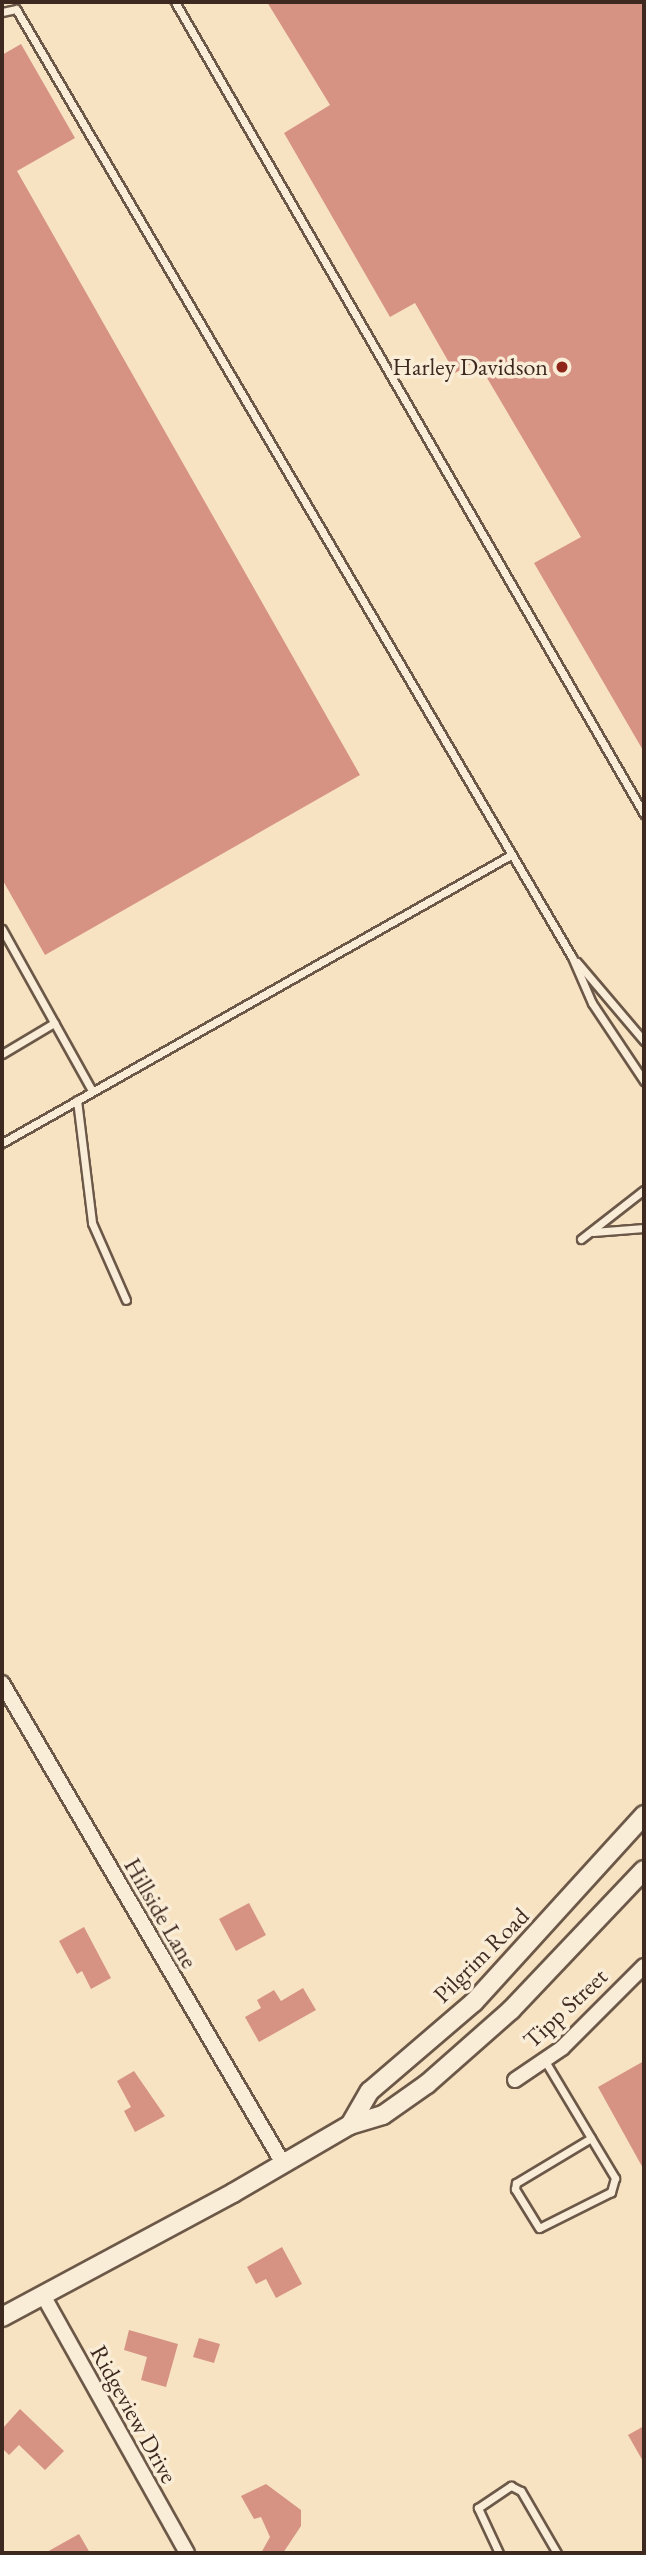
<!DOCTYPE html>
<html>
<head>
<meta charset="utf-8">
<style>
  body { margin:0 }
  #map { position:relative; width:646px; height:2555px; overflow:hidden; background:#f7e3c1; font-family:"EB Garamond",serif }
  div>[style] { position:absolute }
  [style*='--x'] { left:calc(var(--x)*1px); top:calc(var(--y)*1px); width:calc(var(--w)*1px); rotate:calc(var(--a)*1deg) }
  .building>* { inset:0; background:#d69384 }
  .roads { filter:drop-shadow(2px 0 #6c5848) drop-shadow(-2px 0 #6c5848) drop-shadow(0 2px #6c5848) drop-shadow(0 -2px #6c5848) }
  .service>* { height:7px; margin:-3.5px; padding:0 3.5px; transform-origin:3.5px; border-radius:3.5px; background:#faedd7 }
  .minor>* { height:14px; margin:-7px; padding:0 7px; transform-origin:7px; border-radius:7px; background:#faedd7 }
  .tertiary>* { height:18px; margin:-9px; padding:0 9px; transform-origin:9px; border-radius:9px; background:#faedd7 }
  .dots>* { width:19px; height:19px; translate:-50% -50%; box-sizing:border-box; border:4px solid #faedd7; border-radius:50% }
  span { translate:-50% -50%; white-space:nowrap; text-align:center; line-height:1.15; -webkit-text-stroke:7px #faedd7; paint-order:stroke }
  .poi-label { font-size:24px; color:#3e2920 }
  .right { translate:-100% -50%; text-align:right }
  .street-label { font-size:24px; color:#3e2920 }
  .frame { position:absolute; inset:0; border:4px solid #3e2920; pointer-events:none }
</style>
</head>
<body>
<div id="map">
  <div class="building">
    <i style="clip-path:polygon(267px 2px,644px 2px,644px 752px,534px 563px,581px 537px,477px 361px,455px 373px,415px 303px,390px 317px,284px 133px,330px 105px)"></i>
    <i style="clip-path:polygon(21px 44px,75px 138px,17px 171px,360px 775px,45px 955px,2px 879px,2px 55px)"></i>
    <i style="clip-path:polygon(249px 1903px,266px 1935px,236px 1951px,219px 1919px)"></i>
    <i style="clip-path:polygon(84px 1927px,111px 1978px,91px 1989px,82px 1971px,77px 1974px,59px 1941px)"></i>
    <i style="clip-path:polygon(303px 1988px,316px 2010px,259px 2042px,245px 2017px,261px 2008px,257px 2000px,274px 1990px,281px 2001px)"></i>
    <i style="clip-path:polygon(644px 2061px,644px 2170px,598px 2087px)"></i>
    <i style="clip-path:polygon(134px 2071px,165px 2116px,135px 2132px,124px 2111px,131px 2107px,117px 2081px)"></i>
    <i style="clip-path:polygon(282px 2247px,302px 2284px,276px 2298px,266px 2279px,256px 2284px,247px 2267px)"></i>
    <i style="clip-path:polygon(129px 2330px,178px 2344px,166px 2387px,141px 2380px,147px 2357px,124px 2350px)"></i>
    <i style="clip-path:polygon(199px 2338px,220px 2344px,214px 2363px,193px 2357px)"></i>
    <i style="clip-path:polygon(20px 2409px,64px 2451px,45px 2470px,19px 2445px,9px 2455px,2px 2448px,2px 2429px)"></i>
    <i style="clip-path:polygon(644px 2426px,644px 2463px,628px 2435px)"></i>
    <i style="clip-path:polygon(266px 2484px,301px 2510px,301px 2526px,283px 2553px,261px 2553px,270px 2537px,261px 2517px,254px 2519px,241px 2496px)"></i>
    <i style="clip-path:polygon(79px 2534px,90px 2553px,45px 2553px)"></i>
  </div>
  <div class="roads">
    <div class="service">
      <i style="--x:175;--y:2;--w:938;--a:59.99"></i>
      <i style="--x:2;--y:12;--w:14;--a:-12"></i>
      <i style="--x:16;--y:9;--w:1099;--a:59.61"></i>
      <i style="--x:572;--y:957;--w:50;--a:66.5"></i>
      <i style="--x:592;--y:1003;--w:94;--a:56.3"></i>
      <i style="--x:2;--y:929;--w:185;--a:60.9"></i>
      <i style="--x:577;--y:962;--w:104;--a:49.7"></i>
      <i style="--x:2;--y:1054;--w:61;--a:-30.8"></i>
      <i style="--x:77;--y:1100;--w:124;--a:83"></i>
      <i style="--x:92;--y:1223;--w:84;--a:66.2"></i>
      <i style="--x:2;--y:1143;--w:583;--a:-29.51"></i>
      <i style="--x:593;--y:1232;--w:51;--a:-4.5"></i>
      <i style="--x:581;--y:1239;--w:80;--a:-37.9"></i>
      <i style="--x:545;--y:2061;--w:90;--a:59.1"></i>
      <i style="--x:591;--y:2138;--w:47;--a:59"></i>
      <i style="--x:615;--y:2178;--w:15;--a:106"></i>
      <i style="--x:611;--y:2192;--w:80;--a:153.4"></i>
      <i style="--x:539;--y:2228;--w:46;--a:-121.6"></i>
      <i style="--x:515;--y:2189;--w:6;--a:-81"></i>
      <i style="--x:516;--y:2183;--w:87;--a:-31"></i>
      <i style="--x:499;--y:2553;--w:50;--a:-115"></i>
      <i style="--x:478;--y:2508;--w:40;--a:-34"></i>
      <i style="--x:511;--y:2486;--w:11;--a:27"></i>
      <i style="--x:521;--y:2491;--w:72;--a:59.9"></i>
    </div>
    <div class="minor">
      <i style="--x:2;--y:1683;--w:558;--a:59.67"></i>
      <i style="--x:515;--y:2080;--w:57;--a:-34.2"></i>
      <i style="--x:562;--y:2048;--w:116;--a:-45"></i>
      <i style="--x:44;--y:2297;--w:293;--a:60.8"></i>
    </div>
    <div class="tertiary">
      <i style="--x:350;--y:2125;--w:39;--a:-60"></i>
      <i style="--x:370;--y:2091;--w:137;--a:-40.6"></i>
      <i style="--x:474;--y:2002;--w:253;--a:-47.7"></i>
      <i style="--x:2;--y:2317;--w:262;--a:-28.2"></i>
      <i style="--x:233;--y:2193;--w:135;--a:-30.2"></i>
      <i style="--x:350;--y:2125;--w:34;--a:-17"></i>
      <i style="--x:383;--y:2115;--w:54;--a:-35.2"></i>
      <i style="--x:427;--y:2084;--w:112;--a:-41.4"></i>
      <i style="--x:511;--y:2010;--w:193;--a:-46.5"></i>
    </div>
  </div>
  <div class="dots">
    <i style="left:562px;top:367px;background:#8f2418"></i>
  </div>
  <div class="poi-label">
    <span class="right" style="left:548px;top:367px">Harley Davidson</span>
  </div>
  <div class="street-label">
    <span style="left:161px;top:1913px;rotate:60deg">Hillside Lane</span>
    <span style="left:481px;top:1955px;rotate:-45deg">Pilgrim Road</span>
    <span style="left:565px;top:2008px;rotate:-43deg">Tipp Street</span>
    <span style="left:134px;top:2414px;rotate:61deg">Ridgeview Drive</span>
  </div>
  <div class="frame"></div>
</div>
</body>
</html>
